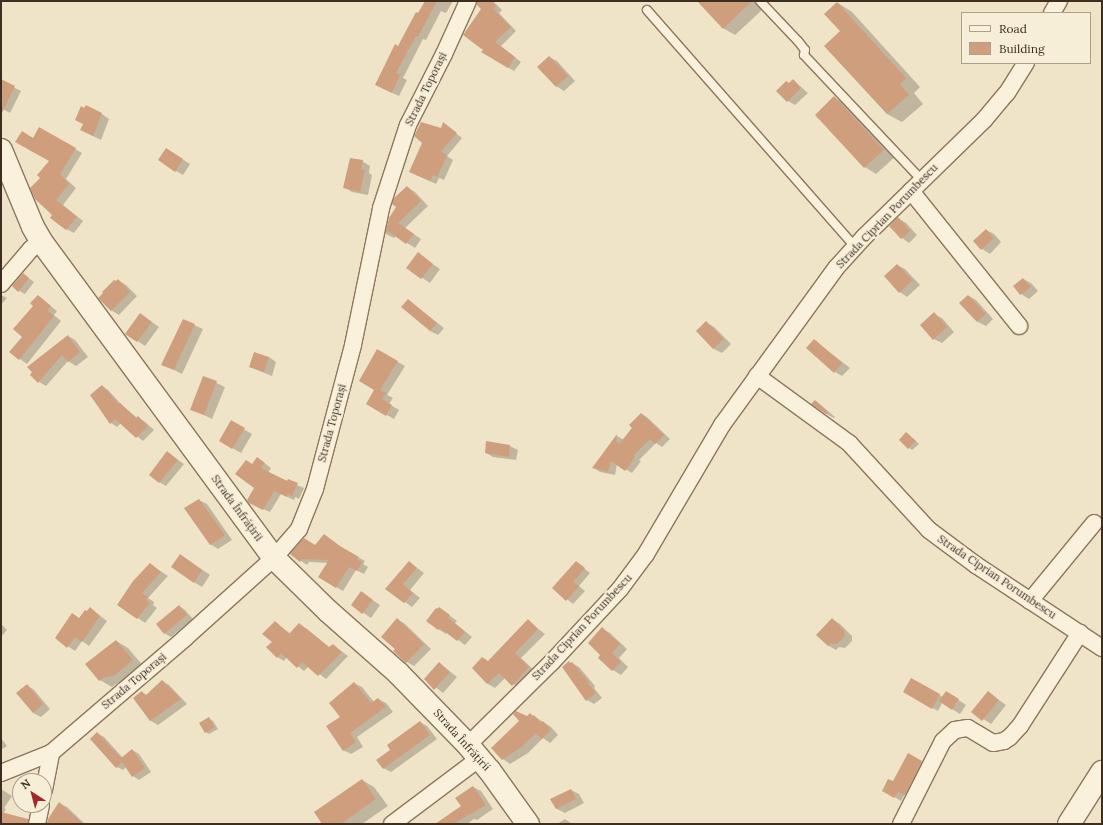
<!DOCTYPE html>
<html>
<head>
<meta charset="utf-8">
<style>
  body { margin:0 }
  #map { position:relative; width:1103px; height:825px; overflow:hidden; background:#f0e4c8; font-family:Lora,serif }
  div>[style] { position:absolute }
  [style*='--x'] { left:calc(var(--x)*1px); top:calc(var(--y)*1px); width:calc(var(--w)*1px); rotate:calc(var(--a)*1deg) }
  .shadow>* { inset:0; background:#0003 }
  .building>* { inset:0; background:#cf9f7d }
  .roads { filter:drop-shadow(1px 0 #8d765c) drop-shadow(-1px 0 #8d765c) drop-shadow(0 1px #8d765c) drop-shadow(0 -1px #8d765c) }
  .lane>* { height:8px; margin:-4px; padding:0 4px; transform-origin:4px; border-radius:4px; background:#faf1dc }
  .street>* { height:16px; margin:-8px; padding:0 8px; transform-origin:8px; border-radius:8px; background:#faf1dc }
  .secondary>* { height:22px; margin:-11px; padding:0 11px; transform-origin:11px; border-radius:11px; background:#faf1dc }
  span { translate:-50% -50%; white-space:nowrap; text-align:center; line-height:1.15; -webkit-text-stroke:4px #f7eed8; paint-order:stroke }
  .street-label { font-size:11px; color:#3d2e20 }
  .frame { position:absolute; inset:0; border:2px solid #3d2e20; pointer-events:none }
  .legend { position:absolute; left:961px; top:12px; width:130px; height:52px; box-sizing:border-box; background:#f7eed8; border:1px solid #ada18e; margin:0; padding:5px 7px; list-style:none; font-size:12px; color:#3d2e20 }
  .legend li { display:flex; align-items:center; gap:8px; height:20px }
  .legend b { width:20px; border:1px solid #ada18e }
  .north { position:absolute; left:12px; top:773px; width:40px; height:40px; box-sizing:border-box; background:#f7eed8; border:1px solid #ada18e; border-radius:50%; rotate:324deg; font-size:11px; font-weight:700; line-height:16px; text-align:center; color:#3d2e20 }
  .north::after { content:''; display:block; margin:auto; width:14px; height:18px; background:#9e2a2b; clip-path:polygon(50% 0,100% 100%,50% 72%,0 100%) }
</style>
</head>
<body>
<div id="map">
  <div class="shadow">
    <i style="clip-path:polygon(426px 1px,453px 1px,446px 13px,441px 11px,426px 40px,423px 39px,403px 78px,407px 80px,399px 96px,384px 89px,398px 47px)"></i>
    <i style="clip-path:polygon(478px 1px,493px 1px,502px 10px,499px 13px,516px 31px,501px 46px,521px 62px,514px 71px,482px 52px,484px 49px,482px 9px)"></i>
    <i style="clip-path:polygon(698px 1px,757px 1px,763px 9px,735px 35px,723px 28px)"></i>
    <i style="clip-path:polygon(838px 3px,852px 12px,920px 87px,914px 93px,923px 104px,902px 122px,887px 114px,825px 46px,841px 31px)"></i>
    <i style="clip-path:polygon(549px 57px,557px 61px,575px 81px,564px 91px,556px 86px)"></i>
    <i style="clip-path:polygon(793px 80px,808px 93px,795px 105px,788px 101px,789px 84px)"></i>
    <i style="clip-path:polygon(3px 82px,21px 91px,10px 113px,1px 108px,1px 87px)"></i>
    <i style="clip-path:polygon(835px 98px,846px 104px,895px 157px,876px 174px,865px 167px)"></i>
    <i style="clip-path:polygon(102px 114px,109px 119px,101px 140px,89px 134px,84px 124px)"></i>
    <i style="clip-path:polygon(444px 124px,462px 138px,447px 156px,453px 160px,444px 180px,439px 178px,436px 184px,416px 175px)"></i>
    <i style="clip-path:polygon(39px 128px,82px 153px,66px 179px,76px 188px,63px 205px,83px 221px,74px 233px,66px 229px,53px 215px,41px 178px,50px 161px,33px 139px)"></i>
    <i style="clip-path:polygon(174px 154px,190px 164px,183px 175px,176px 171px)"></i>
    <i style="clip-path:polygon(362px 161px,370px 166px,369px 173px,372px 175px,368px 195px,352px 192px,344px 187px)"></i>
    <i style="clip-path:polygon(407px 187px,415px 192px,428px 206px,405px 228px,421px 239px,415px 248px,396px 236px,394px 238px,386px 234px,390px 219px)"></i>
    <i style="clip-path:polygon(898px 218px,906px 223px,917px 235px,909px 243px,902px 238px)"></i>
    <i style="clip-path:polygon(986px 230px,994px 234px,1001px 242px,990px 254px,982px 249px)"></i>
    <i style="clip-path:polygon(418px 254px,440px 269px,430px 283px,407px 268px)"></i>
    <i style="clip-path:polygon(897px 265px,905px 269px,920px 285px,907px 297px,900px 292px)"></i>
    <i style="clip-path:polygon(23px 274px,34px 282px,25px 294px,19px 291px)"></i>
    <i style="clip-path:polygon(1023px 279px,1031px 283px,1038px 291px,1029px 299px,1021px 294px,1015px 287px)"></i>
    <i style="clip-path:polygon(118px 280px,126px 285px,137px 296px,119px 315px,111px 310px)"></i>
    <i style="clip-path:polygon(1px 295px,7px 298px,1px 305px)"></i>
    <i style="clip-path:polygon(38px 296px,57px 311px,54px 315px,61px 321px,27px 364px,10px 352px,23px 337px)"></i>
    <i style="clip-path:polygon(969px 296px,976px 300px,993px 319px,986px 326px,978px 322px,961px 303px)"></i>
    <i style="clip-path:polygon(408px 300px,444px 328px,438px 335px,430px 331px)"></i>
    <i style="clip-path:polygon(140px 314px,159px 327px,145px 346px,126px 333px)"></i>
    <i style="clip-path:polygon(934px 314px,942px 318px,954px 332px,942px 343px,934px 339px)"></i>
    <i style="clip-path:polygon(183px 320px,203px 329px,182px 374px,162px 364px)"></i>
    <i style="clip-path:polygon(707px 323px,714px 327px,731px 344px,722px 353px,714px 349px,697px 331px)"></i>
    <i style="clip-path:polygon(68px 336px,75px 340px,88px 357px,76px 366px,68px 361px,46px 386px,39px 382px)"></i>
    <i style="clip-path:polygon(814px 340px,850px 368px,842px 376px,835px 372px)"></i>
    <i style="clip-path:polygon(377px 350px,405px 366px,387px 395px,393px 398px,389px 404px,399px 410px,394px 419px,368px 404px,375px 390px)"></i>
    <i style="clip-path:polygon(269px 357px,276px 362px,272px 376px,250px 367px)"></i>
    <i style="clip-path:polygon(204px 377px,225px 387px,212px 419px,191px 409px)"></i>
    <i style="clip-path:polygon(102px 386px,108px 390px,122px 405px,137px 418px,144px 421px,154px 430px,143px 441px,121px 423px,117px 427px,111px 423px)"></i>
    <i style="clip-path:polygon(815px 401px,822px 406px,835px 417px,834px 418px,826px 414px)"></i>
    <i style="clip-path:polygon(642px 414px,648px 418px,670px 439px,662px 447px,656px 443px,639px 460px,641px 461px,632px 473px,617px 464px,615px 475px,600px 472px,594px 468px,617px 436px,624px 440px)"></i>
    <i style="clip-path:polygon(231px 422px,252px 434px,241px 453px,220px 441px)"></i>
    <i style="clip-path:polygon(907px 433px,919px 444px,912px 450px,900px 440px)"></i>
    <i style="clip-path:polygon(487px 443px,510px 446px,518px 450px,516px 460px,493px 457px,486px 453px)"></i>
    <i style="clip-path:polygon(168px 453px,184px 464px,166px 486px,159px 482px)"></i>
    <i style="clip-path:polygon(263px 462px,271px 468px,268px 473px,304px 488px,299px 499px,295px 497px,294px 500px,281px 494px,270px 512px,256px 506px,252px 465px)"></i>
    <i style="clip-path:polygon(199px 500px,207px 504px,232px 540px,218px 549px,210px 544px)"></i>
    <i style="clip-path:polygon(316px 546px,345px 550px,365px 561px,363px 564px,368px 567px,364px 574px,356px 570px,343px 591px,319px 577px,328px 563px,309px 562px,307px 565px,291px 554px)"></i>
    <i style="clip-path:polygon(188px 560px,210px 575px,202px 587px,194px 582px)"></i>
    <i style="clip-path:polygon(409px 562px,424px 573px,410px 590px,420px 598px,412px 607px,387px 589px)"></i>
    <i style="clip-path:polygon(576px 562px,590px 573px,579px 586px,585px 591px,573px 604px,553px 588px)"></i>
    <i style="clip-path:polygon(150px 564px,168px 576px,148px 598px,154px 602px,153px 605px,157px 608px,145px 623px,118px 604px)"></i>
    <i style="clip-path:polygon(362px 593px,380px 605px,371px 618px,352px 605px)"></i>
    <i style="clip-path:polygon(179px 606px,185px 610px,193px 619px,171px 637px,164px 633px)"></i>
    <i style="clip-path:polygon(90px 608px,107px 621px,89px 646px,82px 641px,75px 651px,56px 638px,80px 619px)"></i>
    <i style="clip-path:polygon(439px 608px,457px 621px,455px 623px,472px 637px,465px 645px,447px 632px,446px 634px,438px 629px)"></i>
    <i style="clip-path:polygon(397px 619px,405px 624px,431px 649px,414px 666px,407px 662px,396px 649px)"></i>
    <i style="clip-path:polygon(833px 620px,840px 624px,852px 636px,852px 641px,845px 648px,839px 647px,836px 650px,829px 646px,818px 635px)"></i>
    <i style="clip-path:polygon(528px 621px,545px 634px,521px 658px,536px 672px,520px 689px,505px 678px,495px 688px,488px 684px,473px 668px,489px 662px)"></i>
    <i style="clip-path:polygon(275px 622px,291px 634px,306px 628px,330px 648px,333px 645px,348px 656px,326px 679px,309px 666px,304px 671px,287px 657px,284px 661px,277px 657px,273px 641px)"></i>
    <i style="clip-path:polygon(1px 624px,7px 630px,1px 637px)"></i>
    <i style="clip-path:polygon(602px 629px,610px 633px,627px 649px,619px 658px,628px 667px,621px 675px,613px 670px,602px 655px)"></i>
    <i style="clip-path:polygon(116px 641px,128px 648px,144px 667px,127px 681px,116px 684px,112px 687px,100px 680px,86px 664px)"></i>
    <i style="clip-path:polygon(439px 663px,457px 677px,443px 693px,425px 679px)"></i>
    <i style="clip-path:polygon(572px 663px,579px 667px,595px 686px,594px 688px,602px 698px,594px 704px,587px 700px)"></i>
    <i style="clip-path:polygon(911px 679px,943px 697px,954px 697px,966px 705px,960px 714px,942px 703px,938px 711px,904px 692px)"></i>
    <i style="clip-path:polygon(162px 681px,169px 685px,187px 704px,158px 725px,151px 721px,134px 698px,142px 692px,147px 695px)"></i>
    <i style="clip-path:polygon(354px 683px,362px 687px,374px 702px,378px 699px,386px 703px,393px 712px,357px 737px,363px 747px,351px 754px,343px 750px,342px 717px)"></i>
    <i style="clip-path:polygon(27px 685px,34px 690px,50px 709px,41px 717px,33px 713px)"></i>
    <i style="clip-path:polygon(989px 693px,1006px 705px,991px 724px,973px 712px)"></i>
    <i style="clip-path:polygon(534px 716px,551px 727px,558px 735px,550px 743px,543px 738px,528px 753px,510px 764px,503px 759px,527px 717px)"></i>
    <i style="clip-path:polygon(209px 719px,213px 721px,218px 729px,209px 734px,206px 732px)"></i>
    <i style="clip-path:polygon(420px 722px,427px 726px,437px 739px,391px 772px,383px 768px)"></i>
    <i style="clip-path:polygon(97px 733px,104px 737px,123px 758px,132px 750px,139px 754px,151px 772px,139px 780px,133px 776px,126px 767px,123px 770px,117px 767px)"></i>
    <i style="clip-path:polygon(1px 738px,7px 746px,1px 750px)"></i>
    <i style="clip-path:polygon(909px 754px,928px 766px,912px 798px,905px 794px,901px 801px,883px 790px,894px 783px)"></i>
    <i style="clip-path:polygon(362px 780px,374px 787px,388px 806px,362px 824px,323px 824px)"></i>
    <i style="clip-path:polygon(473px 787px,481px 791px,493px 809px,477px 820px,474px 819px,467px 824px,444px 824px,462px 806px)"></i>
    <i style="clip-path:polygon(1px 789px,12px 796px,4px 808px,6px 809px,3px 814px,25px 824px,1px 824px)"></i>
    <i style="clip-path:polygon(571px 790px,579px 794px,584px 803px,565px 813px,557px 809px,551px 799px)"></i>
    <i style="clip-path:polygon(59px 803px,67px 807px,85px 824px,47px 824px)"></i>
    <i style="clip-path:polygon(565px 819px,572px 824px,557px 824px)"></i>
  </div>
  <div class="building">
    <i style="clip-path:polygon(425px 1px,437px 1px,418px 37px,416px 36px,396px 73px,400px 75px,392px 93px,375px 85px,395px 44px,398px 46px,416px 12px,418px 13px)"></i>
    <i style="clip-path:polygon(477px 1px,491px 1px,496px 6px,493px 9px,511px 27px,495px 42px,515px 57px,508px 68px,481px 52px,483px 50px,463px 35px,481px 9px,477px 5px)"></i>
    <i style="clip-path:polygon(697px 1px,752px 1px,723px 29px)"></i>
    <i style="clip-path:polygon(837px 2px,906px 78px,900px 84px,909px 95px,887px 114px,824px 46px,840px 31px,824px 14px)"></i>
    <i style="clip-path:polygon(549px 56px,568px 76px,556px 87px,537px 67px)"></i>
    <i style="clip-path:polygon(1px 79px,15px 86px,1px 115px)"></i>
    <i style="clip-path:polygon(793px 79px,801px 88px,787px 102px,776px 91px,786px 81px,789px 83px)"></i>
    <i style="clip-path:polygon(834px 96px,884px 150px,864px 168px,815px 115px)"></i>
    <i style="clip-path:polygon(86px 105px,102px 113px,93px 136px,80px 130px,83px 124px,75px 120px,81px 106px,84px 108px)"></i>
    <i style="clip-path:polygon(421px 122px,441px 128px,443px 122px,457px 133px,441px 151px,447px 156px,437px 177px,433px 175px,430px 181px,409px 172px,422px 143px,414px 136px)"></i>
    <i style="clip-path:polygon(39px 127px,76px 148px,60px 174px,69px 184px,56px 200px,77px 217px,66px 230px,50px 218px,52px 215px,35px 199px,30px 188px,40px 178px,37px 175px,49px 161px,15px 142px,22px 131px,33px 138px)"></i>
    <i style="clip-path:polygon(166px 148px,183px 159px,175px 172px,158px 160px)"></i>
    <i style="clip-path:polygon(350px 158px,363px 160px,361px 169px,365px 170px,360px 192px,343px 188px)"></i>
    <i style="clip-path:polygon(407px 186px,421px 201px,398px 223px,414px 234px,406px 244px,388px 231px,385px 234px,389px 218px,396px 207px,392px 204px,394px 198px)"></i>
    <i style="clip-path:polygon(898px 217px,910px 231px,901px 239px,889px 226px)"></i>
    <i style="clip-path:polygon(986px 229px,994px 238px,981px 250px,973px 241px)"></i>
    <i style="clip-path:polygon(418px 252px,433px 264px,421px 279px,406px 268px)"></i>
    <i style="clip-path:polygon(897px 264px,913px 280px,899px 293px,884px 276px)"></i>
    <i style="clip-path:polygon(23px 273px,29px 278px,18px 292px,12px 286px)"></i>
    <i style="clip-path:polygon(1023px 278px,1031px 287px,1020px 295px,1013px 286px)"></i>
    <i style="clip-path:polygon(118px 279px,130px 292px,111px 311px,98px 298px,103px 293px,102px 292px,114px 280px,116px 281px)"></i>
    <i style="clip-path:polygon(38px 295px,51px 306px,47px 310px,54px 316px,19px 360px,9px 352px,22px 337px,13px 329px,33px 306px,30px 303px)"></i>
    <i style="clip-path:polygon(968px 295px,986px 314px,977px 322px,959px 303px)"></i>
    <i style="clip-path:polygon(408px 299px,437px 323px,430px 331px,401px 307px)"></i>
    <i style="clip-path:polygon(934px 312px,947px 327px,933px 340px,920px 325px)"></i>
    <i style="clip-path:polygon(140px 313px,152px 322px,137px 342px,125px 334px)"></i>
    <i style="clip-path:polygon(183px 319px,195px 324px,174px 370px,161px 365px)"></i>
    <i style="clip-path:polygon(706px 321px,724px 339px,713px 349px,696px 331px)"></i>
    <i style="clip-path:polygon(68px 335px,80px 352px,68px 362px,62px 355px,38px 383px,30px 375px,32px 372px,27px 367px)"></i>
    <i style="clip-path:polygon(814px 339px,842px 363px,834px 373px,806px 348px)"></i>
    <i style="clip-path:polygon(377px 349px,398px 361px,380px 390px,386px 393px,382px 399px,392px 405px,386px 416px,366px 404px,374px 390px,359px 381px)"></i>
    <i style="clip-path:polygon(254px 352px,269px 357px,264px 372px,249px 367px)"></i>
    <i style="clip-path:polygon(203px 376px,217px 381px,204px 415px,190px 410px)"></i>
    <i style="clip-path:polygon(102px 385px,119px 404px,120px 403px,136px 418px,138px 416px,148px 426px,136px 438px,115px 419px,110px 424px,90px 395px)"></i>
    <i style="clip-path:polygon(815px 400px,828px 412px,826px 414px,811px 404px)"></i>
    <i style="clip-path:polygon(641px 413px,664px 435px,655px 444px,650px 439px,633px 456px,635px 457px,625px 471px,611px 461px,608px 472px,592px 468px,617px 434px,616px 442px,619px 444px,632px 428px,629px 425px)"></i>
    <i style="clip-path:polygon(231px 420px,245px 428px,232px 449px,219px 441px)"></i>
    <i style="clip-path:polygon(906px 432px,916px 441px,908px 449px,899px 440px)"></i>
    <i style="clip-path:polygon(486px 441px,510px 445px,509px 457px,485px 453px)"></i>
    <i style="clip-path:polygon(167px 451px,178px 460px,159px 483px,149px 475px)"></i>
    <i style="clip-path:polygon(257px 457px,265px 463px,261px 468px,287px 481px,288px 479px,298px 483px,292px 496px,288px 494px,287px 497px,274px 491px,263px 510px,249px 503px,247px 500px,254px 488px,235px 474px,246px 460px,252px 464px)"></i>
    <i style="clip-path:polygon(199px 499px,225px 535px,210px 545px,184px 508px)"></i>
    <i style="clip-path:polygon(324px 534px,340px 546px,359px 557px,357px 559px,362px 562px,357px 571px,349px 567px,336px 588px,318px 577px,329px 560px,302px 559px,300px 562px,290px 554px,304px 538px,315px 545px)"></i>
    <i style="clip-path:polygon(180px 554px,202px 570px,194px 583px,171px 567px)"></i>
    <i style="clip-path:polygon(409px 561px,417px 568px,403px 584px,413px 593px,404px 603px,385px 589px)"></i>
    <i style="clip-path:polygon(576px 561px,585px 568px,573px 582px,579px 586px,566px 601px,552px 588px)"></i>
    <i style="clip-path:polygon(150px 563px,161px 572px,142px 593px,148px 597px,146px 600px,150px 603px,137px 619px,117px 605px,133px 581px)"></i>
    <i style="clip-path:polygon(361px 591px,373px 600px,362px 614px,351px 605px)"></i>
    <i style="clip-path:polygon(179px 605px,187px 615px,164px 634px,156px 624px)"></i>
    <i style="clip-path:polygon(90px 607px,100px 616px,82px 642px,75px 637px,67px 648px,55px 638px,72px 613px,79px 618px,85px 610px,87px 611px)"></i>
    <i style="clip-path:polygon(439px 607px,450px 615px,448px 618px,465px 632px,457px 641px,440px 628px,438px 630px,426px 621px,436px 608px,437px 609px)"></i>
    <i style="clip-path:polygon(397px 618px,424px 644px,406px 663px,393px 651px,395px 649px,381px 637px)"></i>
    <i style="clip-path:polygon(832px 618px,844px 630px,845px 636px,837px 644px,831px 643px,828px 646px,816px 635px)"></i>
    <i style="clip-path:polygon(528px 619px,538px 629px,515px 653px,529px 667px,512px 686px,499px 673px,487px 684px,472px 668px,482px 657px,488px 661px)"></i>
    <i style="clip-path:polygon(275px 621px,289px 634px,299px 623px,329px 647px,333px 644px,342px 652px,318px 676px,302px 662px,297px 668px,281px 653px,277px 658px,266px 647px,272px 642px,262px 634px)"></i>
    <i style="clip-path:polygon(602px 627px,620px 644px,612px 653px,621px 662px,612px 671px,598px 658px,600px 655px,588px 643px)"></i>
    <i style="clip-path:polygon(116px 640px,133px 660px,115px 675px,103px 678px,99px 681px,85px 664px)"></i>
    <i style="clip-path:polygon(569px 661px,570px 663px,572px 662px,589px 682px,588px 683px,596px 693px,586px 701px,562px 667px)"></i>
    <i style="clip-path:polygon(439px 662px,450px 672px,434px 690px,424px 679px)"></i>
    <i style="clip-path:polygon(911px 678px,940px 694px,932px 709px,903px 692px)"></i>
    <i style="clip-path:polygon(162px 680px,181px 699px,150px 721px,133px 698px,142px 691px,145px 696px)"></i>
    <i style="clip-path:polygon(354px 682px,371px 703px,378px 698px,386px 707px,350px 733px,356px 742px,343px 751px,326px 726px,340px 717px,329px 703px)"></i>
    <i style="clip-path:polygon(27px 684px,43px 704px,33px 713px,16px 693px)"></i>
    <i style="clip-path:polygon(946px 691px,959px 699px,952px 710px,939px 701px)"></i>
    <i style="clip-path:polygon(988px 691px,999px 700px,982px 721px,971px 712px)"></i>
    <i style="clip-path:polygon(516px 711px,527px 716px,530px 713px,533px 716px,534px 715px,541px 723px,543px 721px,551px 730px,542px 739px,536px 733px,520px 748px,502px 760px,491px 748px,519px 721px,513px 714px)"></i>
    <i style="clip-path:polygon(209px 717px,215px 727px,205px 733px,199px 723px)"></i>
    <i style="clip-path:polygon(420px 721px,430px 735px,383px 769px,376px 760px,390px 750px,387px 745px)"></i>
    <i style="clip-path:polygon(97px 732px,121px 758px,132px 749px,145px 768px,132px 777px,122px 762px,116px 768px,90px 739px)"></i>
    <i style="clip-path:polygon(908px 753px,922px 761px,905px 795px,898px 792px,894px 798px,882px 791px,888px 779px,893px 781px)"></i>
    <i style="clip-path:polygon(362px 779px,376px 799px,341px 824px,322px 824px,314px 812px)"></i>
    <i style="clip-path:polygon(473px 786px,486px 805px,453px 824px,435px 824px,461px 806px,455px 798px)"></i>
    <i style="clip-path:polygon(571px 789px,576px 799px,556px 809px,550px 799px)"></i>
    <i style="clip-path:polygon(59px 802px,83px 824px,47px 824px,48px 819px)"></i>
    <i style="clip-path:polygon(1px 812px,28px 819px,28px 824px,1px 824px)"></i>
  </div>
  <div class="roads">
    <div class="lane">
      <i style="--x:760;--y:1;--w:55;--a:46.5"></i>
      <i style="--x:798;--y:41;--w:11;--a:52"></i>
      <i style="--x:805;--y:50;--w:5;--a:101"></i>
      <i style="--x:804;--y:55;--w:172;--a:46.7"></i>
      <i style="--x:647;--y:10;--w:315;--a:48.7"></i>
    </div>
    <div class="street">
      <i style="--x:1052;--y:13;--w:14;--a:-60"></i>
      <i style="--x:911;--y:191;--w:173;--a:51.3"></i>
      <i style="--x:1;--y:284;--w:46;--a:-49.4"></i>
      <i style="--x:31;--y:249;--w:13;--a:-39"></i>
      <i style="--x:757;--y:376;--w:114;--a:36.1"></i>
      <i style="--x:849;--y:443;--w:118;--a:47.4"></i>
      <i style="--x:929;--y:530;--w:59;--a:36.7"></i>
      <i style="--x:976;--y:565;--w:151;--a:33.4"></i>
      <i style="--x:1030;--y:601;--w:101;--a:-50.6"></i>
      <i style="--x:468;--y:745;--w:117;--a:-44.7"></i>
      <i style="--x:551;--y:663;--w:101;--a:-47"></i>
      <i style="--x:620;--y:589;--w:44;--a:-53.4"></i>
      <i style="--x:646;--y:554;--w:150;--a:-59.5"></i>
      <i style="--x:722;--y:425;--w:194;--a:-54"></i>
      <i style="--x:836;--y:268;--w:42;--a:-47.9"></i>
      <i style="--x:864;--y:237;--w:168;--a:-44.3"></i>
      <i style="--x:984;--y:120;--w:35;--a:-50"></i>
      <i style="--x:1007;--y:93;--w:36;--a:-58"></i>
      <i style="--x:1;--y:773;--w:54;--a:-21.8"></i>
      <i style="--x:44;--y:790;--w:38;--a:-79"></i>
      <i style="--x:51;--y:753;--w:177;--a:-40.6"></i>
      <i style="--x:185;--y:638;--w:120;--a:-42"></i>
      <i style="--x:274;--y:558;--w:38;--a:-49"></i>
      <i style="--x:299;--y:529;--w:43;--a:-68.2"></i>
      <i style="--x:315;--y:489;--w:149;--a:-75.2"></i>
      <i style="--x:353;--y:345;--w:140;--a:-78.4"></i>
      <i style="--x:381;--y:208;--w:87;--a:-72"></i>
      <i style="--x:408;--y:125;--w:80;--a:-63.1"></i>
      <i style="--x:444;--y:54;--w:58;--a:-65.6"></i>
      <i style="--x:37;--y:824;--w:19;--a:-78"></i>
      <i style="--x:392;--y:824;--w:110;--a:-36.9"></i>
      <i style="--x:901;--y:824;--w:93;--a:-63.2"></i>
      <i style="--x:943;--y:741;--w:16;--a:-43"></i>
      <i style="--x:955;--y:730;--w:13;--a:-9"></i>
      <i style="--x:968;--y:728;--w:29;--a:31"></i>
      <i style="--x:993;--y:743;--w:11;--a:-10"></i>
      <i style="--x:1004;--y:741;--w:7;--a:-34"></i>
      <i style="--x:1010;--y:737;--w:15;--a:-48"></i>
      <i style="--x:1020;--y:726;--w:111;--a:-57.2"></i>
    </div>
    <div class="secondary">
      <i style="--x:1;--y:150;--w:83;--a:67.4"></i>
      <i style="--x:33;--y:227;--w:16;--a:60"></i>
      <i style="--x:41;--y:241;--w:393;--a:53.7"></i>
      <i style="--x:274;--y:558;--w:76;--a:44.5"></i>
      <i style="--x:328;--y:611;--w:94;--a:41.5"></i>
      <i style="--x:398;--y:673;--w:100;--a:45.8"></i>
      <i style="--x:468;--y:745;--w:34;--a:50"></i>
      <i style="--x:490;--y:771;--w:65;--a:54.4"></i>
      <i style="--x:1069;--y:824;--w:62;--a:-57.6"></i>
    </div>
  </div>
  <div class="street-label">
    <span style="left:426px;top:89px;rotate:-64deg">Strada Toporași</span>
    <span style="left:887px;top:216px;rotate:-46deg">Strada Ciprian Porumbescu</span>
    <span style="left:332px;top:423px;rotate:-75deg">Strada Toporași</span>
    <span style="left:237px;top:508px;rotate:54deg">Strada Înfrățirii</span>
    <span style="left:997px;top:577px;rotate:34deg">Strada Ciprian Porumbescu</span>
    <span style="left:582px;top:627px;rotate:-47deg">Strada Ciprian Porumbescu</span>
    <span style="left:134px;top:681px;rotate:-40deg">Strada Toporași</span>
    <span style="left:462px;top:740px;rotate:48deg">Strada Înfrățirii</span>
  </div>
  <div class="frame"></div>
  <ul class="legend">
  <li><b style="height:5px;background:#faf1dc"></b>Road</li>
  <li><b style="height:11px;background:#cf9f7d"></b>Building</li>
  </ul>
  <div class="north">N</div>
</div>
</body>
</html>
